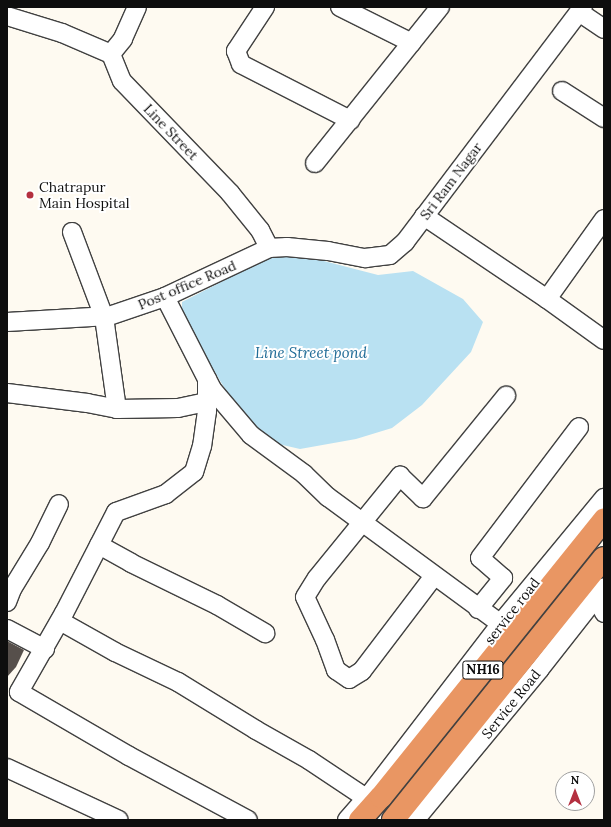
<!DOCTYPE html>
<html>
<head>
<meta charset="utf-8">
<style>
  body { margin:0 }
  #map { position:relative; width:611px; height:827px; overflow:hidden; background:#fefaf1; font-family:Lora,serif }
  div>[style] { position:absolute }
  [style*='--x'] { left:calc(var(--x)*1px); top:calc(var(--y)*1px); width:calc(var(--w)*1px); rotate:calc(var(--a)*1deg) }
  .water>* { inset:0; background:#b9e1f2 }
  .building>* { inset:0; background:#564f4b }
  .roads { filter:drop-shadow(1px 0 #414141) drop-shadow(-1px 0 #414141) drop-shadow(0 1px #414141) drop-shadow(0 -1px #414141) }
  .minor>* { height:18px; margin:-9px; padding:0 9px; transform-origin:9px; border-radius:9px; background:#fff }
  .highway>* { height:22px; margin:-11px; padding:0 11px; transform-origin:11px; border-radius:11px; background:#e99663 }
  .dots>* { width:11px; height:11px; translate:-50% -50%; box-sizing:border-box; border:2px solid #fff; border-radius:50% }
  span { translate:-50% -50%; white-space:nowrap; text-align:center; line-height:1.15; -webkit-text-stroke:4px #fff; paint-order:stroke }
  .shield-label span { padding:1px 3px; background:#fff; border:1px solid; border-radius:3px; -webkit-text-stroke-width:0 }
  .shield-label { font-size:13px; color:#0e0e0e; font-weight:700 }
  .street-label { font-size:14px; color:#0e0e0e }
  .poi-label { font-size:14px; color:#0e0e0e }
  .left { translate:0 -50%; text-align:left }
  .water-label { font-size:15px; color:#206c97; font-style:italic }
  .frame { position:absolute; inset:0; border:8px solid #0e0e0e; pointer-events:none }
  .north { position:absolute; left:555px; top:771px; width:40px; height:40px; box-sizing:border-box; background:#fff; border:1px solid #9f9f9f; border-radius:50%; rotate:0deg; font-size:11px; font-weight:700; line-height:16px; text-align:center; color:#0e0e0e }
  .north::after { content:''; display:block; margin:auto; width:14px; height:18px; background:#b43040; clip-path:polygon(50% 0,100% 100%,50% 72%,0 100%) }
</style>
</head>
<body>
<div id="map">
  <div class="water">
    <i style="clip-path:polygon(278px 253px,320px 260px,378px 275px,413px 271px,463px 299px,483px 322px,471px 352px,422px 405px,392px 428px,356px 439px,300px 449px,274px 443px,243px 419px,195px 339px,182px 309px,182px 302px)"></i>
  </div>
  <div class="building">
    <i style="clip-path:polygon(7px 641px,24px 650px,16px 667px,7px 677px)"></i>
  </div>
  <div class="roads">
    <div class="minor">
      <i style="--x:137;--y:7;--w:35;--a:114"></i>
      <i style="--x:123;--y:39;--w:19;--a:129"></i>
      <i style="--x:111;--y:54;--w:29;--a:68"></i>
      <i style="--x:122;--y:81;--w:156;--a:46"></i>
      <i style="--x:230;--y:193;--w:48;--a:51"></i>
      <i style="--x:260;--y:230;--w:20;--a:63"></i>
      <i style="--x:265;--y:7;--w:53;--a:123.4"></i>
      <i style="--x:236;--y:51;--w:14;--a:69"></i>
      <i style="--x:241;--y:64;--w:123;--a:27.2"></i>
      <i style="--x:340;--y:7;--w:80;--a:26.6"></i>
      <i style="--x:579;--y:12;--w:30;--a:34"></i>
      <i style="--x:7;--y:16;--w:58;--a:17.2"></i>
      <i style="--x:62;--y:33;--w:53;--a:23.2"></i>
      <i style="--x:562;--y:91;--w:50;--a:32.7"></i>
      <i style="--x:315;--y:163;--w:200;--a:-51.3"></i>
      <i style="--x:424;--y:216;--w:148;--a:34"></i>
      <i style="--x:547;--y:299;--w:70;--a:35.7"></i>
      <i style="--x:72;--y:232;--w:91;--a:69.4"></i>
      <i style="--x:104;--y:317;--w:93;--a:82"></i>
      <i style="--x:165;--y:297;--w:103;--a:62.9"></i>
      <i style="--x:212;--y:389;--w:60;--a:49.7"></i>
      <i style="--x:251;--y:435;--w:66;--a:36.3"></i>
      <i style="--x:304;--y:474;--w:33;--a:44"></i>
      <i style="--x:328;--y:497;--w:215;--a:36.3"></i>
      <i style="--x:547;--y:299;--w:98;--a:-54.5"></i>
      <i style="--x:7;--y:322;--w:102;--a:-3.4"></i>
      <i style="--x:109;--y:316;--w:59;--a:-18.7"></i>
      <i style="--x:165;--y:297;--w:115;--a:-25.2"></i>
      <i style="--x:269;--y:248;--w:18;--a:-3"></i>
      <i style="--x:287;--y:247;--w:41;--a:5.6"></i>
      <i style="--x:328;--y:251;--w:38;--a:11"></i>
      <i style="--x:365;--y:258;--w:25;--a:-7"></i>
      <i style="--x:390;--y:255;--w:20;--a:-41"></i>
      <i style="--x:405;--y:242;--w:295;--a:-52.9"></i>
      <i style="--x:207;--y:379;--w:32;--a:90"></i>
      <i style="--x:207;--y:411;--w:35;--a:98"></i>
      <i style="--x:202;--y:446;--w:27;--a:107"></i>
      <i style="--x:194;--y:472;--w:36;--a:142"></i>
      <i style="--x:166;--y:494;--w:53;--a:160.2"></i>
      <i style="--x:116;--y:512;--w:114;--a:117.2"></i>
      <i style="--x:64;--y:613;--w:91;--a:119.7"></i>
      <i style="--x:19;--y:692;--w:127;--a:30.2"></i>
      <i style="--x:129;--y:756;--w:135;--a:28.3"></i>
      <i style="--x:7;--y:393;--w:81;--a:7.1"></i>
      <i style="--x:87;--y:403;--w:31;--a:11"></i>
      <i style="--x:117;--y:409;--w:61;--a:-0.9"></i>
      <i style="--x:178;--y:408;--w:30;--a:-12"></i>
      <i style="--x:99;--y:545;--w:37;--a:29"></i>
      <i style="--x:131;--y:563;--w:96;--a:26"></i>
      <i style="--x:217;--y:605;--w:56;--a:30.3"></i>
      <i style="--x:434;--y:576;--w:119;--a:127.2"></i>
      <i style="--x:362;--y:671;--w:15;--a:148"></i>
      <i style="--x:349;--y:679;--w:16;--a:-145"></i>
      <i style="--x:336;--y:670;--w:32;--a:-110"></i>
      <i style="--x:325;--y:640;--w:47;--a:-114.9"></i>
      <i style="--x:305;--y:597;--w:22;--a:-58"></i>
      <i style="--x:317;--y:578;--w:132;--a:-50.9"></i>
      <i style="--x:400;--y:476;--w:32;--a:44"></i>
      <i style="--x:423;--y:498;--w:132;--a:-50.9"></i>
      <i style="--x:596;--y:597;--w:18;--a:63"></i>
      <i style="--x:7;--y:602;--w:14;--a:-69"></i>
      <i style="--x:12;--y:589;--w:54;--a:-58.7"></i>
      <i style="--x:40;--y:543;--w:43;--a:-64"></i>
      <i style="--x:478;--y:609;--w:40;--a:-51"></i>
      <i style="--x:503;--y:578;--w:30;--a:-139"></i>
      <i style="--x:480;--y:558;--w:164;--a:-52.9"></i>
      <i style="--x:60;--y:621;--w:63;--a:29.4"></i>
      <i style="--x:115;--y:652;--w:70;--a:25.5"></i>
      <i style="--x:178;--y:682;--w:92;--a:31.6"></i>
      <i style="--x:256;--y:730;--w:61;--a:29.5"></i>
      <i style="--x:309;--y:760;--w:69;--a:33.7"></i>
      <i style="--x:7;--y:629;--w:43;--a:27.8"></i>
      <i style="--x:7;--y:768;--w:123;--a:24.9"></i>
      <i style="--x:347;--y:820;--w:35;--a:-49"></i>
      <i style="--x:370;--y:794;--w:222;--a:-52.5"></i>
      <i style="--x:505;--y:618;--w:156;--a:-50.5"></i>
      <i style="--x:415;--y:820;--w:195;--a:-50.4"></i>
      <i style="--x:539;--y:670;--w:105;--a:-51.9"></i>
    </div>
    <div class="highway">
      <i style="--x:360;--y:820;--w:31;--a:-48"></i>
      <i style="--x:381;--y:797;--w:356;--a:-51.2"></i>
      <i style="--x:393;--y:820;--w:336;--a:-51.2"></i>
    </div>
  </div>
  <div class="dots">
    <i style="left:30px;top:195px;background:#b43040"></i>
  </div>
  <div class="shield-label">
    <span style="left:483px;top:670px">NH16</span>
  </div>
  <div class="street-label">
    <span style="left:171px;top:132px;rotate:46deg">Line Street</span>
    <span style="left:451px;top:181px;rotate:-53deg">Sri Ram Nagar</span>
    <span style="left:187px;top:285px;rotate:-23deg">Post office Road</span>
    <span style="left:512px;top:611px;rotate:-52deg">service road</span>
    <span style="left:511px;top:704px;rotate:-51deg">Service Road</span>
  </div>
  <div class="poi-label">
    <span class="left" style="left:39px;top:195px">Chatrapur<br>Main Hospital</span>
  </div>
  <div class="water-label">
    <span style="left:311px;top:353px">Line Street pond</span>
  </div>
  <div class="frame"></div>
  <div class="north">N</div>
</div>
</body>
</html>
